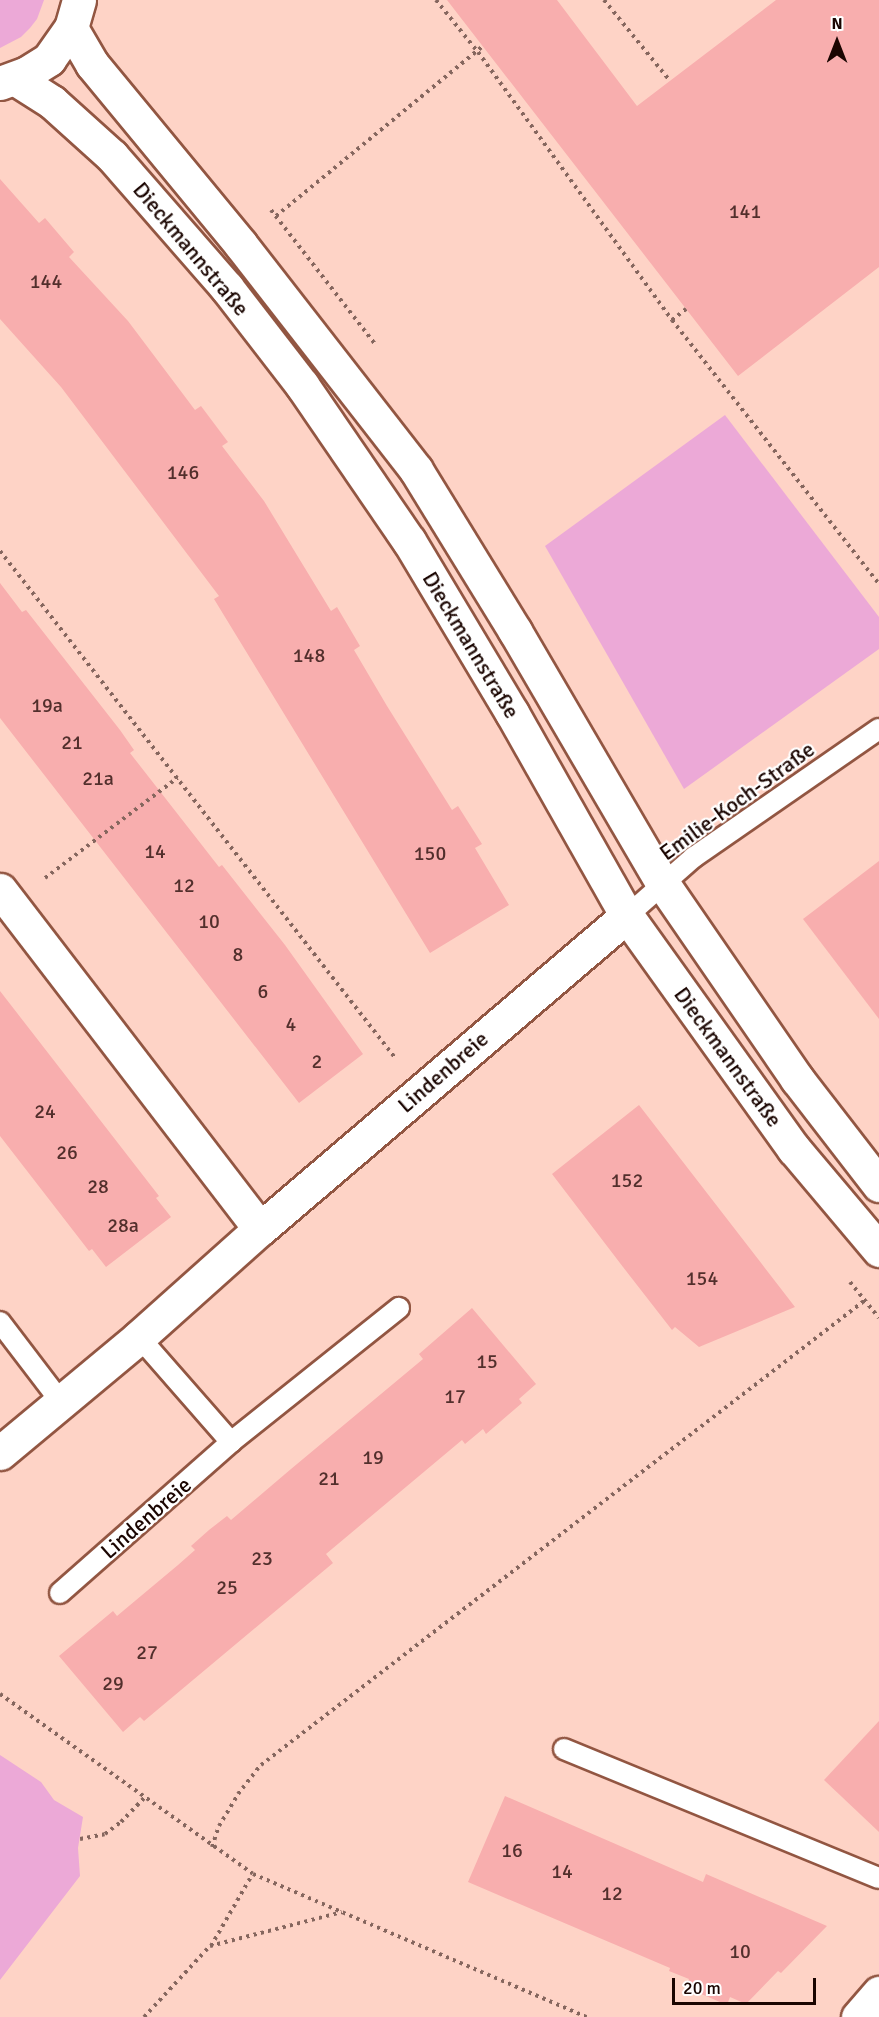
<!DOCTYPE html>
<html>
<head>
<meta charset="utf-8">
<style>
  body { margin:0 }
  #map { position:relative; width:879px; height:2017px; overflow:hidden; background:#fed3c6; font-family:Signika,sans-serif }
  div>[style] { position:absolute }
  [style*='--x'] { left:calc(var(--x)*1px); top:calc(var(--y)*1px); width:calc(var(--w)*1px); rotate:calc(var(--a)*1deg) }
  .green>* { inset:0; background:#eca9d7 }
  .building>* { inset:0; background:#f8aeae }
  .path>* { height:4px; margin-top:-2px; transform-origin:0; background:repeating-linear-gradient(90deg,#85665e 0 3px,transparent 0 7.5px) }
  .roads { filter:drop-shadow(2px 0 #925642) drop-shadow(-2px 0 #925642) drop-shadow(0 2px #925642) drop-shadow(0 -2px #925642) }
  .lane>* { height:20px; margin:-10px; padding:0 10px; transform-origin:10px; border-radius:10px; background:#fff }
  .street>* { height:33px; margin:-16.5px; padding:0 16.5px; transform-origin:16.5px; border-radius:16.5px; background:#fff }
  .secondary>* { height:33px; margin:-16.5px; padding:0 16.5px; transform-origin:16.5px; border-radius:16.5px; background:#fff }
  span { translate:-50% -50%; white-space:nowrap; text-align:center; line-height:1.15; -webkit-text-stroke:4.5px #fff; paint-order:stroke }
  .number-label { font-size:20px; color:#522f2c }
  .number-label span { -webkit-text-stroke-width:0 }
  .street-label { font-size:22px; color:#1a0501 }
  .north { position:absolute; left:807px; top:12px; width:60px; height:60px; -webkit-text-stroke:4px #fff; paint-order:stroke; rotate:0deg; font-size:16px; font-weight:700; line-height:24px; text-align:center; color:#1a0501 }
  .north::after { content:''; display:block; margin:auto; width:21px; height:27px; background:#1a0501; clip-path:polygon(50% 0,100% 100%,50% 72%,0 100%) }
  .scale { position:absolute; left:672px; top:1978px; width:144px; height:27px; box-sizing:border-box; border:3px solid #1a0501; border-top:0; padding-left:8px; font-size:18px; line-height:21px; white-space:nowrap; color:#1a0501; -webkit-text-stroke:4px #fff; paint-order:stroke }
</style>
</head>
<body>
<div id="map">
  <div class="green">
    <i style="clip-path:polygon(0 0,44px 0,37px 19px,30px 28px,21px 37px,0 48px)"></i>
    <i style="clip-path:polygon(725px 415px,879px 617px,879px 649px,684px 789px,545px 546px)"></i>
    <i style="clip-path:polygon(0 1755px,41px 1782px,54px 1800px,83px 1817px,78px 1848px,80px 1876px,0 1980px)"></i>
  </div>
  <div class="building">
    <i style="clip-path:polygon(447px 0,557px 0,637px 106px,776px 0,879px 0,879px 267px,738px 376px)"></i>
    <i style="clip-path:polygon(0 179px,39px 223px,45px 218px,74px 252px,69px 257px,128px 321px,195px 410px,201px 406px,228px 442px,222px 446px,264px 501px,331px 611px,337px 607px,360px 646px,354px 650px,387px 706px,452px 810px,458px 806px,482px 844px,475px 848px,509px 905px,430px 953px,214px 599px,219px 596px,61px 387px,0 319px)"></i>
    <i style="clip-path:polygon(0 583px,22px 612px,26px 610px,120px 730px,134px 750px,130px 753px,219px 867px,222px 865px,285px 945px,363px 1054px,299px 1103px,0 718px)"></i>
    <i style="clip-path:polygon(879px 861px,879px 1019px,803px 919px)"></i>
    <i style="clip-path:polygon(0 991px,159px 1196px,156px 1198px,171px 1217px,106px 1267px,92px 1249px,89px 1251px,0 1136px)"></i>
    <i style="clip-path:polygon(639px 1105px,683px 1162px,795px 1307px,699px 1347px,675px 1327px,672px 1330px,623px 1267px,552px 1174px)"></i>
    <i style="clip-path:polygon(472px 1308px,536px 1384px,519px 1399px,522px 1403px,486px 1434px,483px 1429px,465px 1444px,462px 1440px,326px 1554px,333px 1563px,144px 1721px,140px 1717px,123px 1732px,59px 1656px,113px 1611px,117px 1616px,178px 1565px,195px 1550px,191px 1546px,209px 1530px,227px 1516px,231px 1520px,291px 1469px,423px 1359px,419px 1354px)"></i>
    <i style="clip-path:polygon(879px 1721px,879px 1832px,824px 1780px)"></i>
    <i style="clip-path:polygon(505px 1796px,703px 1882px,706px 1874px,827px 1926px,781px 1973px,778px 1971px,746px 2004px,730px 1997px,727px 2005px,685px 1987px,689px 1979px,669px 1971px,670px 1968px,468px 1882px)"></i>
  </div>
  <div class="path">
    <i style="--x:436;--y:0;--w:67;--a:51.1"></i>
    <i style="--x:478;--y:52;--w:331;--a:54.1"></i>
    <i style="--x:672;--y:320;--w:335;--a:51.9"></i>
    <i style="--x:604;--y:0;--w:104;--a:50.8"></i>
    <i style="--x:271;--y:210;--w:170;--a:52.2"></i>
    <i style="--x:276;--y:216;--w:268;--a:-39.4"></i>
    <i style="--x:672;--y:320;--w:18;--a:-38"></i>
    <i style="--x:0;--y:551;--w:644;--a:52.06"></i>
    <i style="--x:45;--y:878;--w:166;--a:-37.1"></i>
    <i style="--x:850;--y:1282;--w:46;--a:51.1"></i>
    <i style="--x:0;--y:1694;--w:310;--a:35.4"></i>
    <i style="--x:253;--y:1874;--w:363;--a:23.2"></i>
    <i style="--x:80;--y:1839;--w:25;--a:-11"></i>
    <i style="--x:105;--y:1834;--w:20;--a:-37"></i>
    <i style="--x:121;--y:1822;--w:33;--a:-46"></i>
    <i style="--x:212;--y:1847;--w:22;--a:-72"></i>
    <i style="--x:219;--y:1826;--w:37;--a:-59"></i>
    <i style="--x:238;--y:1794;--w:37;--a:-52"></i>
    <i style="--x:261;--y:1765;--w:761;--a:-37.58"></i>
    <i style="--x:211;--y:1946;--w:82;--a:-60"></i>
    <i style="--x:144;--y:2017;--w:97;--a:-47.1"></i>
    <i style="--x:210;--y:1946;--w:136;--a:-14.4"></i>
  </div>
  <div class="roads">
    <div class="lane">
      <i style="--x:627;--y:916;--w:89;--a:-41.4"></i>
      <i style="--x:694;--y:857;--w:225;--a:-34.7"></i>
      <i style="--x:0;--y:1322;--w:101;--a:52.7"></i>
      <i style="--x:139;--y:1337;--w:140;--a:48.8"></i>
      <i style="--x:231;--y:1442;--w:215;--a:-38.6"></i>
      <i style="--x:60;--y:1593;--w:228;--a:-41.4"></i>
      <i style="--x:564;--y:1749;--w:340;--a:22.3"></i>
    </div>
    <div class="street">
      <i style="--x:0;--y:890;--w:427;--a:52.5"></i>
      <i style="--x:0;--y:1453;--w:181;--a:-39.8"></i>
      <i style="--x:139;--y:1337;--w:162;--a:-41.8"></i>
      <i style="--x:260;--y:1229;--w:482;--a:-40.5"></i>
      <i style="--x:858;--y:2017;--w:32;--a:-49"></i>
    </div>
    <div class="secondary">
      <i style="--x:71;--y:28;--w:42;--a:59.7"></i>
      <i style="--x:92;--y:64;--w:234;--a:50.5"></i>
      <i style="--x:241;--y:245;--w:285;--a:52.1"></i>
      <i style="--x:416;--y:470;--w:189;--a:58.4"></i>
      <i style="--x:515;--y:631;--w:293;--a:59.7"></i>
      <i style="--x:663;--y:884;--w:237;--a:55.5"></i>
      <i style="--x:797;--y:1079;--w:134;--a:52.3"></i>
      <i style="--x:16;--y:79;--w:43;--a:32.6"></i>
      <i style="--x:52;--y:102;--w:81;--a:42"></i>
      <i style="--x:112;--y:156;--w:175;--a:48.9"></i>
      <i style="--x:227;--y:288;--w:123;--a:52.3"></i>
      <i style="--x:302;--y:385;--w:189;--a:55.6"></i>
      <i style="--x:409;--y:541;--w:200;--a:59.1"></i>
      <i style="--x:512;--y:713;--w:233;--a:60.5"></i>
      <i style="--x:627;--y:916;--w:287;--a:54.4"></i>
      <i style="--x:794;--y:1149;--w:132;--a:49.9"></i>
      <i style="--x:0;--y:83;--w:29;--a:-20"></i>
      <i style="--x:27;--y:73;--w:26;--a:-32"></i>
      <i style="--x:49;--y:59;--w:38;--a:-55"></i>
      <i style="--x:71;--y:28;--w:29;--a:-74"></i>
    </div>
  </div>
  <div class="number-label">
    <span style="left:745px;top:211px">141</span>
    <span style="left:46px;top:281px">144</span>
    <span style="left:183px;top:472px">146</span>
    <span style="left:309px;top:655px">148</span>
    <span style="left:47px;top:705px">19a</span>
    <span style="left:72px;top:742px">21</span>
    <span style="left:98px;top:778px">21a</span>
    <span style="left:155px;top:851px">14</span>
    <span style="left:430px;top:853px">150</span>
    <span style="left:184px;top:885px">12</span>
    <span style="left:209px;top:921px">10</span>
    <span style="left:238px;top:954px">8</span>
    <span style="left:263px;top:991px">6</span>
    <span style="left:291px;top:1024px">4</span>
    <span style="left:317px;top:1061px">2</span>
    <span style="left:45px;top:1111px">24</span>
    <span style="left:67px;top:1152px">26</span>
    <span style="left:627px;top:1180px">152</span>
    <span style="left:98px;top:1186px">28</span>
    <span style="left:123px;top:1225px">28a</span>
    <span style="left:702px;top:1278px">154</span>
    <span style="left:487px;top:1361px">15</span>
    <span style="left:455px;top:1396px">17</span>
    <span style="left:373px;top:1457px">19</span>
    <span style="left:329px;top:1478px">21</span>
    <span style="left:262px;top:1558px">23</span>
    <span style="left:227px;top:1587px">25</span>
    <span style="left:147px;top:1652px">27</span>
    <span style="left:113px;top:1683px">29</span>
    <span style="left:512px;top:1850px">16</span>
    <span style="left:562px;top:1871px">14</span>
    <span style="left:612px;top:1893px">12</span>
    <span style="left:740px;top:1951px">10</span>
  </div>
  <div class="street-label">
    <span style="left:191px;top:249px;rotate:50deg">Dieckmannstraße</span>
    <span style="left:471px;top:645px;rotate:59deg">Dieckmannstraße</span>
    <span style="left:737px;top:801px;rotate:-36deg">Emilie-Koch-Straße</span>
    <span style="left:728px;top:1057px;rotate:54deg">Dieckmannstraße</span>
    <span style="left:443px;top:1072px;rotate:-41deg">Lindenbreie</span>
    <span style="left:146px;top:1518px;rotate:-41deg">Lindenbreie</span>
  </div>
  <div class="north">N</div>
  <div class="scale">20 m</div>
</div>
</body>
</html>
